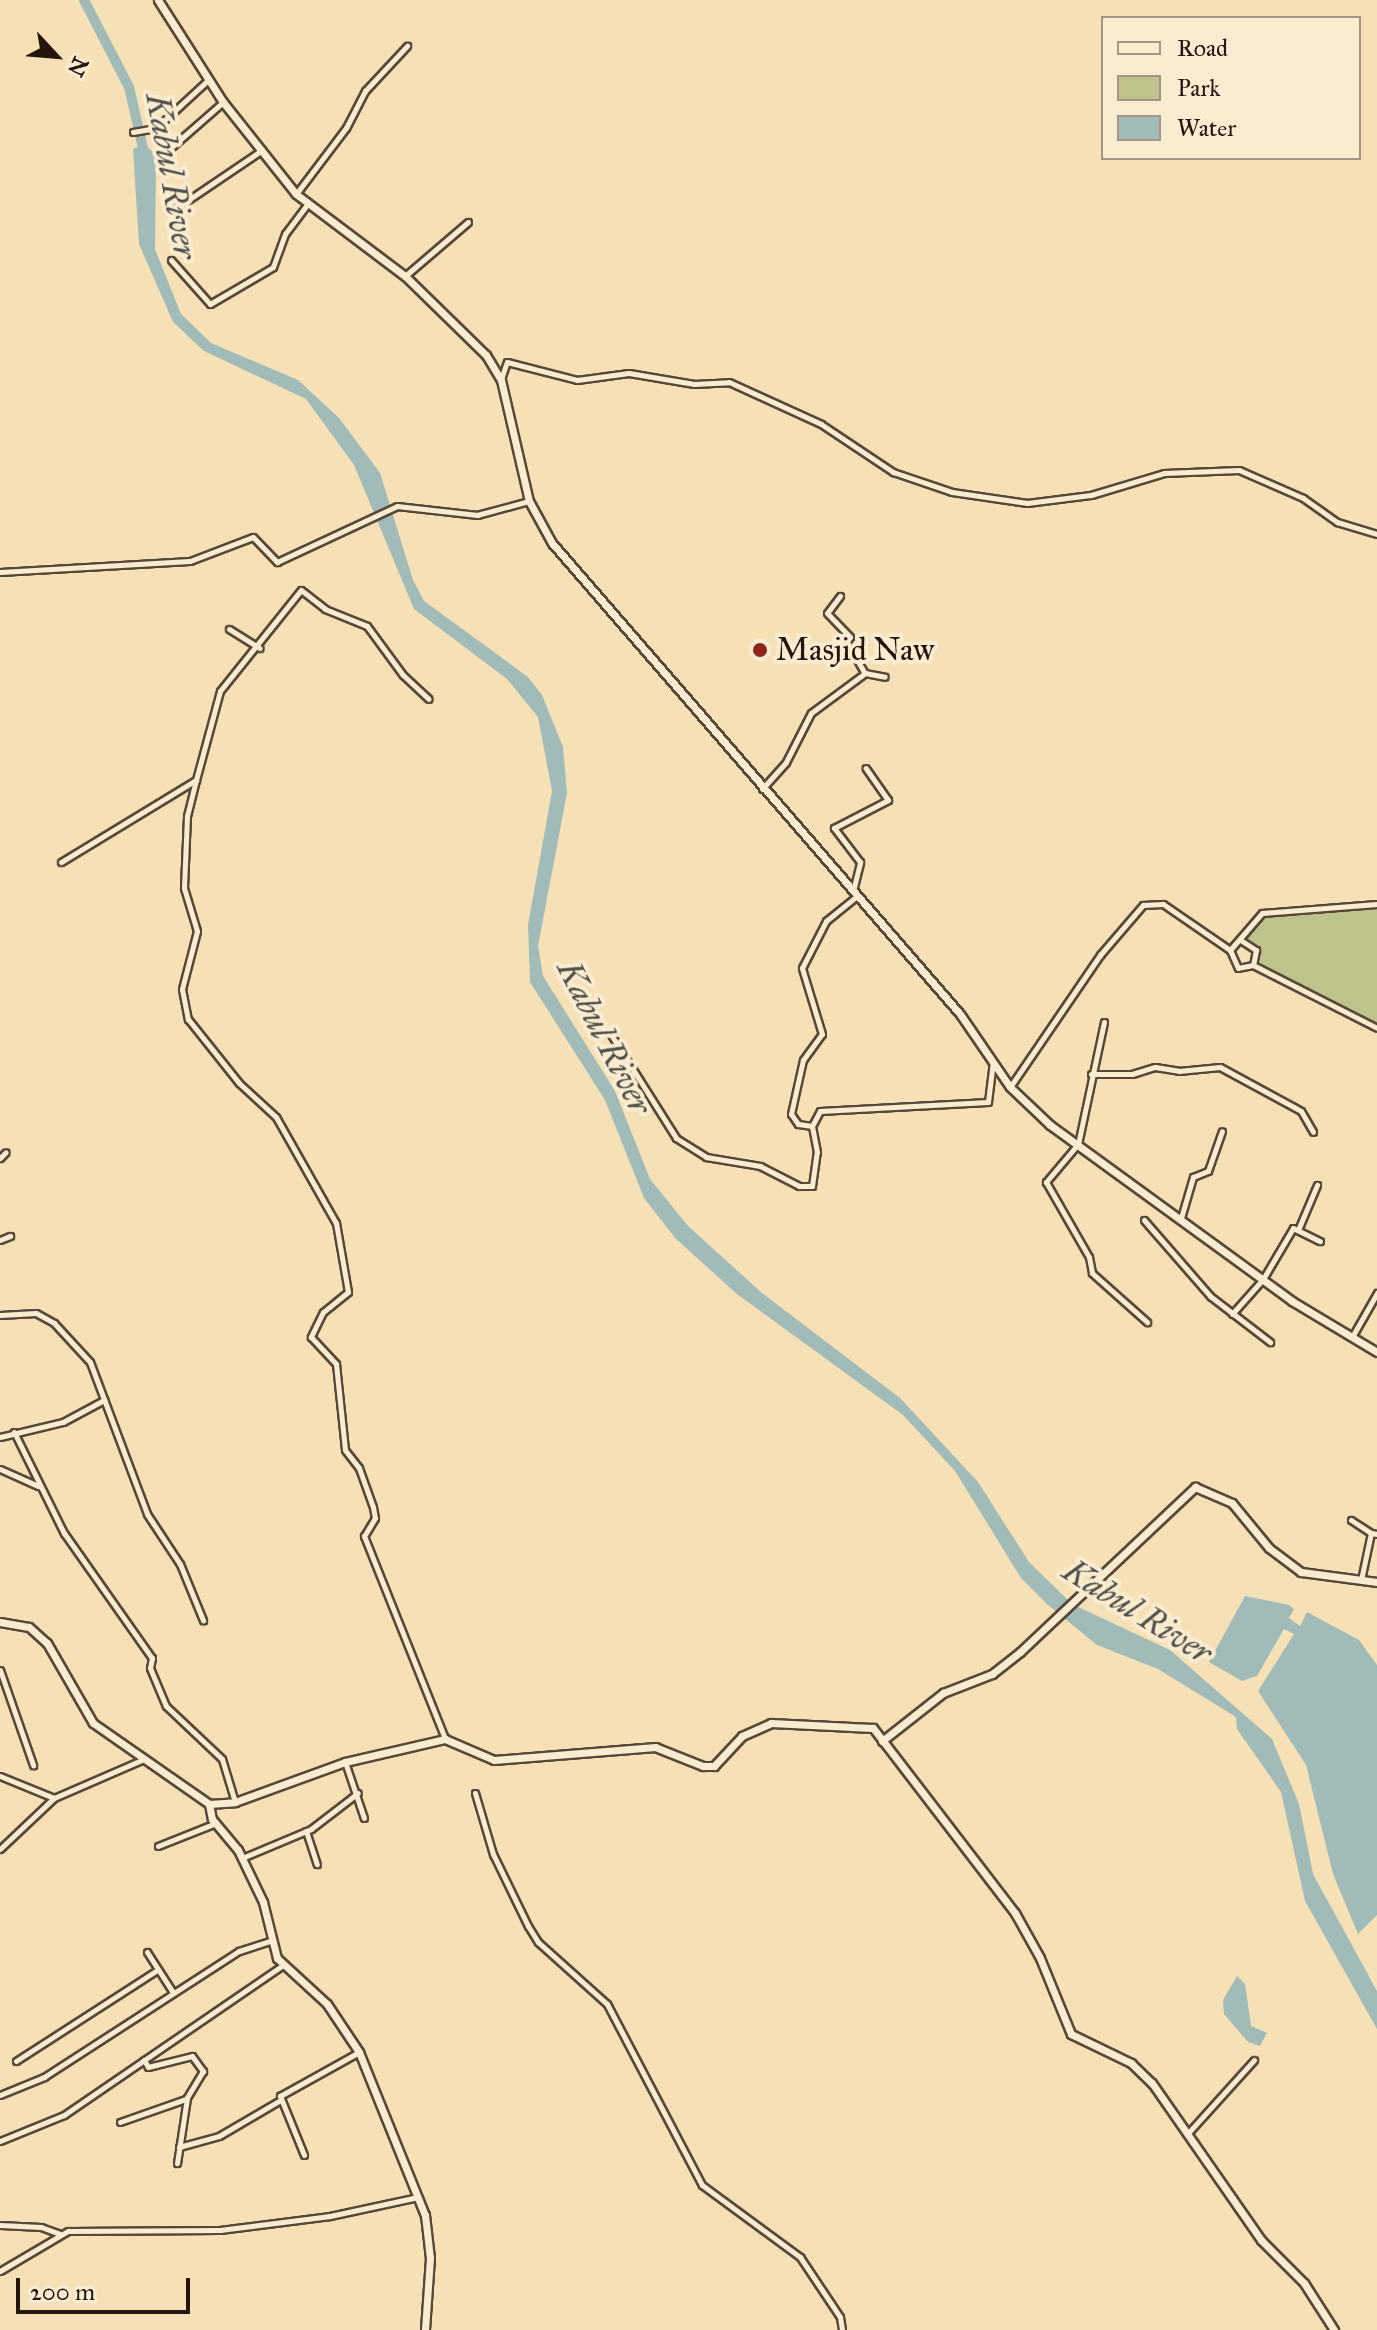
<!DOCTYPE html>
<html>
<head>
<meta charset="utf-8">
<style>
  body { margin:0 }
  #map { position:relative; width:1377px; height:2330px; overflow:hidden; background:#f6e1b6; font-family:"IM FELL Great Primer",serif }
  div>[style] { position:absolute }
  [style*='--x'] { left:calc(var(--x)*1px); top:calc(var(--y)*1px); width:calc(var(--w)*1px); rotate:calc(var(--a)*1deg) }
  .green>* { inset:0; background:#c0c28b }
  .water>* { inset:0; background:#a1bbb8 }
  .river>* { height:10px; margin:-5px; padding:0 5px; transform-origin:5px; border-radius:5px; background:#a1bbb8 }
  .roads { filter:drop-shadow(2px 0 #584838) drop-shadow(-2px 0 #584838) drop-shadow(0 2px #584838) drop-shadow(0 -2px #584838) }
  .street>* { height:5px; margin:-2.5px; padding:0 2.5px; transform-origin:2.5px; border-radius:2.5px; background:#f9ecd0 }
  .secondary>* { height:7px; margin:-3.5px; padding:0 3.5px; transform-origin:3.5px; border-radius:3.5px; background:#f9ecd0 }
  .dots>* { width:22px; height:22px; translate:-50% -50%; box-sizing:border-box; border:4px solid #f9ecd0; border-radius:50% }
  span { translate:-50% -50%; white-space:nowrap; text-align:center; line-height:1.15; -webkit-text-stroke:8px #f9ecd0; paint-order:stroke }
  .poi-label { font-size:32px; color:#24150e }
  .left { translate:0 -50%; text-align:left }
  .water-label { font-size:34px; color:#504f4a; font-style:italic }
  .legend { position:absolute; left:1101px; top:16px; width:260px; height:144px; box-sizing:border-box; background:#f9ecd0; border:2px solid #a49682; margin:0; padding:10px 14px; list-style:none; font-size:24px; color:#24150e }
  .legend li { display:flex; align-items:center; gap:16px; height:40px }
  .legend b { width:40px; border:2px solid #a49682 }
  .north { position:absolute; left:16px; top:16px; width:80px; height:80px; -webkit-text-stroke:6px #f9ecd0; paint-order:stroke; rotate:116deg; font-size:22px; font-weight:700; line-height:32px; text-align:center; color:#24150e }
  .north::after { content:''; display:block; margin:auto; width:28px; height:36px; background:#24150e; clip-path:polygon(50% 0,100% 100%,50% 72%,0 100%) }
  .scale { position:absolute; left:16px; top:2278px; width:174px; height:36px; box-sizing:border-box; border:4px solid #24150e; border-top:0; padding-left:10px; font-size:24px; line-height:28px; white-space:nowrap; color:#24150e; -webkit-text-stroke:6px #f9ecd0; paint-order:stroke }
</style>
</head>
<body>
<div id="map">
  <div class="green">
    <i style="clip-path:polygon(1377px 904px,1377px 1028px,1283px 985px,1253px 965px,1256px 950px,1242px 941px,1262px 913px)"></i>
  </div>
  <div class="water">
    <i style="clip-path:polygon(143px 145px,154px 152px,156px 163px,155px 249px,181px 314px,211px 343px,298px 380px,339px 418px,380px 473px,413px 580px,424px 601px,528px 677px,542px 695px,563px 747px,567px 793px,538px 946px,543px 976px,615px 1091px,650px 1179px,688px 1226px,762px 1293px,900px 1398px,978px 1482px,1029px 1562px,1072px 1604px,1170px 1650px,1272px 1739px,1299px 1804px,1313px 1874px,1377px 1991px,1377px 2029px,1305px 1901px,1281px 1792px,1237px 1729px,1236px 1717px,1158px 1669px,1097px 1645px,1047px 1604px,1021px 1578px,955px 1471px,903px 1415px,737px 1294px,675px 1238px,644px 1198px,605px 1100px,530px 982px,528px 925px,552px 791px,538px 717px,507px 679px,414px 609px,354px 465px,306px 399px,204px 351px,173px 322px,139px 244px,133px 149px)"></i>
    <i style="clip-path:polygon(1245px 1596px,1289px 1605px,1294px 1609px,1289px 1618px,1300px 1626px,1307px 1612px,1359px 1640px,1377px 1665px,1377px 1915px,1358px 1934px,1333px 1874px,1306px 1765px,1258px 1691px,1294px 1634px,1284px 1629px,1257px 1676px,1242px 1681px,1209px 1662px)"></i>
    <i style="clip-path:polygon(1237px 1976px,1245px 1984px,1251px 2026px,1267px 2033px,1260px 2046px,1248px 2042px,1224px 2014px,1223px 2000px)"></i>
  </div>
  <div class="river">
    <i style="--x:84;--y:0;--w:98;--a:62.7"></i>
    <i style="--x:129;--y:87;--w:72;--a:77.1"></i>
  </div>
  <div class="roads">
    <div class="street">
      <i style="--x:133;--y:132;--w:23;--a:-10"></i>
      <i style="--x:156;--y:128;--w:71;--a:-42.7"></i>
      <i style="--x:167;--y:151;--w:74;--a:-41.2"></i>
      <i style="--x:296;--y:194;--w:83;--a:-52.9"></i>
      <i style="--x:346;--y:128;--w:42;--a:-62.8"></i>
      <i style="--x:365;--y:91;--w:62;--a:-47"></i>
      <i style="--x:172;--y:211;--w:109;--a:-34.1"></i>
      <i style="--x:171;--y:260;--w:59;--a:48.4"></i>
      <i style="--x:210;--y:304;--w:73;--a:-30.4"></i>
      <i style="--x:273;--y:267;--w:35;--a:-70"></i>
      <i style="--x:285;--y:234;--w:39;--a:-53"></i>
      <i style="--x:405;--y:276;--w:83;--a:-40.6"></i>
      <i style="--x:501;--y:379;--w:18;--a:-71"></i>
      <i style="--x:507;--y:362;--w:72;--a:14.4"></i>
      <i style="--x:577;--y:380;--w:52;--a:-7.7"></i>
      <i style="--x:629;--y:373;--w:66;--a:9.6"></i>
      <i style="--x:694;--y:384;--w:35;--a:-3"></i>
      <i style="--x:729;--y:382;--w:101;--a:24.5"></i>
      <i style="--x:821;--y:424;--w:87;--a:33.7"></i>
      <i style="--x:893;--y:472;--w:62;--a:18.7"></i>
      <i style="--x:952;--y:492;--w:76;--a:8.3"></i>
      <i style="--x:1027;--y:503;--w:64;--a:-7.1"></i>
      <i style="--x:1091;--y:495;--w:76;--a:-16.8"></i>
      <i style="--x:1164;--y:473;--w:75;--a:-2.3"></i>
      <i style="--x:1239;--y:470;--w:70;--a:23.6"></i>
      <i style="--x:1303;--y:498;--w:42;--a:35.2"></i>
      <i style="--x:1337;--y:522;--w:42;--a:16.7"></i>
      <i style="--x:0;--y:572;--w:190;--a:-3.3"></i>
      <i style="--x:190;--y:561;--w:67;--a:-20.9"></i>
      <i style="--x:253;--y:537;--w:35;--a:46"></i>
      <i style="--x:277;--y:562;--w:132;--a:-25"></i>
      <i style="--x:397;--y:506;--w:81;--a:6.4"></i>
      <i style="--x:477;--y:515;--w:54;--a:-15.1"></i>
      <i style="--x:840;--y:596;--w:21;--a:127"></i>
      <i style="--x:827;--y:613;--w:33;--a:46"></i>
      <i style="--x:850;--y:637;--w:5;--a:158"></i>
      <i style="--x:845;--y:639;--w:39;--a:60"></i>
      <i style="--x:229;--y:629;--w:36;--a:32"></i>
      <i style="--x:196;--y:780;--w:37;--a:104"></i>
      <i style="--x:187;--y:816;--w:72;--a:92.4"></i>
      <i style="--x:184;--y:888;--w:45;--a:73.2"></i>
      <i style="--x:197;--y:931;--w:60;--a:104.5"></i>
      <i style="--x:182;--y:989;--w:31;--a:79"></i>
      <i style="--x:188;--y:1019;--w:82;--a:51.4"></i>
      <i style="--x:239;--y:1083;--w:50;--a:42.6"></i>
      <i style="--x:276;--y:1117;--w:122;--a:60.5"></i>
      <i style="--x:336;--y:1223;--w:70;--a:80.1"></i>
      <i style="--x:348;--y:1292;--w:32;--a:141"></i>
      <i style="--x:323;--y:1312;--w:28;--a:116"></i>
      <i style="--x:311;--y:1337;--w:37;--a:47"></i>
      <i style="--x:336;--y:1364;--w:86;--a:84"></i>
      <i style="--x:345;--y:1450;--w:23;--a:52"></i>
      <i style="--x:359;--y:1468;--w:41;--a:70.3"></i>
      <i style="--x:373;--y:1507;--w:11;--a:80"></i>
      <i style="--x:375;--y:1518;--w:21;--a:121"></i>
      <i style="--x:364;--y:1536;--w:219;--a:68.2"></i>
      <i style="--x:762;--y:789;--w:36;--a:-48"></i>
      <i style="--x:786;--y:762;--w:55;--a:-63"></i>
      <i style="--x:811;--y:713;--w:67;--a:-36.5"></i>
      <i style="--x:865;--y:673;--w:20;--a:11"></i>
      <i style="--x:61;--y:862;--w:158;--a:-31.3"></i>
      <i style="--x:196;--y:780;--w:92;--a:-74.9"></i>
      <i style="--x:220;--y:691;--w:129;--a:-51.3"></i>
      <i style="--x:301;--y:590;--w:31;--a:38"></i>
      <i style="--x:325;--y:609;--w:45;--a:22"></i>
      <i style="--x:367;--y:626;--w:61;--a:53.7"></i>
      <i style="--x:403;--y:675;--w:35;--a:43"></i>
      <i style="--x:853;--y:891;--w:30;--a:-76"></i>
      <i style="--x:860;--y:862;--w:43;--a:-127.4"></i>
      <i style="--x:834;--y:828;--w:61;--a:-27.4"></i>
      <i style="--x:888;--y:800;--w:39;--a:-125"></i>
      <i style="--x:1242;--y:941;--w:17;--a:33"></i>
      <i style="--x:1256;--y:950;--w:15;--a:101"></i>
      <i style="--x:1253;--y:965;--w:15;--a:169"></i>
      <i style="--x:1238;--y:968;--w:20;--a:-114"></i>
      <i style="--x:1230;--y:950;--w:49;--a:-49.1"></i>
      <i style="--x:1262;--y:913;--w:115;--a:-4.5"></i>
      <i style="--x:1253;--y:965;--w:139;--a:26.9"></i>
      <i style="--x:1104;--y:1022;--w:125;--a:102"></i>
      <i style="--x:1078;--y:1144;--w:50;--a:130.1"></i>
      <i style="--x:1046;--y:1182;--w:86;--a:60.2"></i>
      <i style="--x:1089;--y:1257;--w:16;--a:79"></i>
      <i style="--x:1092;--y:1273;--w:74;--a:41.7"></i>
      <i style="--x:610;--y:1033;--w:124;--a:57.8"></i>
      <i style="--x:676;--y:1138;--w:36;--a:32"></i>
      <i style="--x:706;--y:1157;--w:55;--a:9.5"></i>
      <i style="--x:760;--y:1166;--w:44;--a:27.1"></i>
      <i style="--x:799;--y:1186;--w:13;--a:0"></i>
      <i style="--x:812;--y:1186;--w:34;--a:-82"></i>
      <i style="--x:817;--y:1152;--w:26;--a:-101"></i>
      <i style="--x:812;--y:1126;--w:17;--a:-62"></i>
      <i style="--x:820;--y:1111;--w:168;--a:-3.1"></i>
      <i style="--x:988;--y:1102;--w:38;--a:-83"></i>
      <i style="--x:1091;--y:1074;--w:41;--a:0"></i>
      <i style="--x:1132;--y:1074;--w:24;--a:-17"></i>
      <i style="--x:1155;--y:1067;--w:24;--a:9"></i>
      <i style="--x:1179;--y:1071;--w:41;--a:-5.6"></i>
      <i style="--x:1220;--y:1067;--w:92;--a:28.5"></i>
      <i style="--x:1301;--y:1111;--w:24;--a:60"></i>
      <i style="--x:1010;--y:1087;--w:160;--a:-55.7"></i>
      <i style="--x:1100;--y:955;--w:66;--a:-49.3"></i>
      <i style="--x:1143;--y:905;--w:20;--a:-3"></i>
      <i style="--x:1163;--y:904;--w:81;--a:34.5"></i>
      <i style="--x:812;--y:1126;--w:14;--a:-172"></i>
      <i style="--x:798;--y:1124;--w:12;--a:-125"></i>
      <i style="--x:791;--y:1114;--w:55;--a:-77.5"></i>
      <i style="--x:803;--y:1060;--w:32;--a:-54"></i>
      <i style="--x:822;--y:1034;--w:69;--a:-106.9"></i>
      <i style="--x:802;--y:968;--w:53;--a:-62.9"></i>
      <i style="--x:826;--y:921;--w:40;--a:-39"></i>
      <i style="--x:0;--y:1158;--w:8;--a:-45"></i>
      <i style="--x:1181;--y:1218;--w:43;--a:-73.7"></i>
      <i style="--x:1193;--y:1177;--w:16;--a:-22"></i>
      <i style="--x:1208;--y:1171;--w:42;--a:-70.7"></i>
      <i style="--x:1144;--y:1220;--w:101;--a:49"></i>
      <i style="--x:1210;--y:1296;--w:76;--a:37.5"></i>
      <i style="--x:1298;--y:1230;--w:49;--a:-67.1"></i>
      <i style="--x:0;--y:1240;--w:11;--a:-22"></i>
      <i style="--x:1232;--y:1314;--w:47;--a:-48.5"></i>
      <i style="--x:1263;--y:1279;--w:59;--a:-59.5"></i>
      <i style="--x:1293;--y:1228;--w:30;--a:26"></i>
      <i style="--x:0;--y:1315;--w:36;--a:-3"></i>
      <i style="--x:36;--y:1313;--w:21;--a:29"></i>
      <i style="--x:54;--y:1323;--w:53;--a:47.3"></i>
      <i style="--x:90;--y:1362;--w:162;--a:69.4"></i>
      <i style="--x:147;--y:1514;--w:60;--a:56.6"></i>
      <i style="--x:180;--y:1564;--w:61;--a:67.7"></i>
      <i style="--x:1352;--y:1337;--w:51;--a:-60.4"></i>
      <i style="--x:14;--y:1432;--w:113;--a:63.7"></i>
      <i style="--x:64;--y:1533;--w:153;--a:54.9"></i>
      <i style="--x:152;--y:1658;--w:10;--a:101"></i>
      <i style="--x:150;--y:1668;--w:41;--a:67.2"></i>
      <i style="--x:166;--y:1706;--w:77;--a:43.4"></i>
      <i style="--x:222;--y:1759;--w:45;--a:73.2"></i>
      <i style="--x:0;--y:1437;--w:65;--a:-13.4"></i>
      <i style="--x:63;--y:1422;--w:47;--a:-28.2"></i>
      <i style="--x:0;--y:1469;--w:42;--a:24.1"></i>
      <i style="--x:1351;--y:1520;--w:24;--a:33"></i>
      <i style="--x:1361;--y:1580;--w:48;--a:-78"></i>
      <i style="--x:1371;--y:1533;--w:6;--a:9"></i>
      <i style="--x:0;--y:1670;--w:101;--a:70.8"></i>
      <i style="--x:345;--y:1762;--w:59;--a:71.3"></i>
      <i style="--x:0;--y:1776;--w:58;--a:22.2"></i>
      <i style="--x:54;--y:1798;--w:98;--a:-23.4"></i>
      <i style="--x:475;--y:1793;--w:64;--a:73.6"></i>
      <i style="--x:493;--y:1854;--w:80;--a:64.1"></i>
      <i style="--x:528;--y:1926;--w:19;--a:58"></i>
      <i style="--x:538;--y:1942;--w:93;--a:41.9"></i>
      <i style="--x:607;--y:2004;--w:204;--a:62.3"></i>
      <i style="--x:702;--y:2185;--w:122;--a:36.3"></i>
      <i style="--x:800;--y:2257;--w:72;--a:56.3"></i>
      <i style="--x:840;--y:2317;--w:13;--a:81"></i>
      <i style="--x:306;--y:1831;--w:35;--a:72"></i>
      <i style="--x:158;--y:1846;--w:62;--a:-21.6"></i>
      <i style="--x:0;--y:1849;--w:74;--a:-43.4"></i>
      <i style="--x:242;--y:1858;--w:75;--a:-22.8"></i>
      <i style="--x:311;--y:1829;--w:59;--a:-37.5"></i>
      <i style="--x:147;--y:1952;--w:46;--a:57.3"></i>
      <i style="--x:144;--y:2060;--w:8;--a:60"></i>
      <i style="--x:148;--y:2067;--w:45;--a:-14"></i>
      <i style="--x:192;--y:2056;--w:19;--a:54"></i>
      <i style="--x:203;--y:2071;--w:31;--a:121"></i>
      <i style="--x:187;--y:2098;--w:66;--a:98.7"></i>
      <i style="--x:16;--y:2061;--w:168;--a:-32.8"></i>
      <i style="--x:0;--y:2095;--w:48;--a:-22.2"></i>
      <i style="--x:44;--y:2077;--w:232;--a:-32.9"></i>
      <i style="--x:239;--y:1951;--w:32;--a:-18"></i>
      <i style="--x:120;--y:2122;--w:70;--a:-19.2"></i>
      <i style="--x:1189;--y:2132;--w:97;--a:-47.9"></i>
      <i style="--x:0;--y:2141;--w:69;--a:-22.1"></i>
      <i style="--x:64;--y:2115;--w:265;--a:-34.4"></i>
      <i style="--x:179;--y:2147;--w:41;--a:-15.4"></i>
      <i style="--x:219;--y:2136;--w:69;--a:-30.3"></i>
      <i style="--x:304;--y:2155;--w:64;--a:-112.1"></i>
      <i style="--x:280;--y:2096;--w:90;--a:-29.1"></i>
      <i style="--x:0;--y:2225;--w:41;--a:2.8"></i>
      <i style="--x:41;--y:2227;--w:20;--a:20"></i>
      <i style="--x:0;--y:2271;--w:79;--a:-30.5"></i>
      <i style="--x:68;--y:2231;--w:152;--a:-0.4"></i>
      <i style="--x:220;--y:2230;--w:111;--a:-7.3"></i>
      <i style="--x:330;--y:2216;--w:90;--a:-12.2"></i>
    </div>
    <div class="secondary">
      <i style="--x:158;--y:0;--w:121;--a:57.5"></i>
      <i style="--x:223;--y:102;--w:117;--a:51.6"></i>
      <i style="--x:296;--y:194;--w:136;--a:37"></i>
      <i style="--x:405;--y:276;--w:113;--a:44.3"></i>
      <i style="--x:486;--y:355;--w:29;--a:59"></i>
      <i style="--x:501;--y:380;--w:124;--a:77"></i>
      <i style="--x:529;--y:501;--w:48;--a:61.3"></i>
      <i style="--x:552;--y:543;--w:623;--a:49.1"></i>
      <i style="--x:960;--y:1014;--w:88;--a:55.6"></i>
      <i style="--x:1010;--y:1087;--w:55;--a:43.5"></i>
      <i style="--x:1050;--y:1125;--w:299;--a:36"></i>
      <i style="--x:1292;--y:1301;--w:99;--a:31"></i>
      <i style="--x:0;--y:1622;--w:29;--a:10"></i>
      <i style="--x:29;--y:1627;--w:24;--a:42"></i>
      <i style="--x:47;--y:1643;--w:92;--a:60.1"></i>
      <i style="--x:93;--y:1723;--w:141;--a:34.9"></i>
      <i style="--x:209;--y:1804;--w:15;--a:79"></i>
      <i style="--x:212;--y:1819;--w:40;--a:50"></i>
      <i style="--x:238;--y:1850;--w:58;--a:64.3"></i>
      <i style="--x:263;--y:1902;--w:58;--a:76"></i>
      <i style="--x:277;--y:1958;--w:68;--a:42.6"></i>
      <i style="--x:327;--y:2004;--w:58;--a:56.3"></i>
      <i style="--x:359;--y:2052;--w:176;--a:68"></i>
      <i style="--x:425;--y:2215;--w:43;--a:83.4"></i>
      <i style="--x:430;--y:2258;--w:72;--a:94"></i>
      <i style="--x:882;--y:1741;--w:78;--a:-38.2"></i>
      <i style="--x:943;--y:1693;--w:53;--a:-21.2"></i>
      <i style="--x:992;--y:1674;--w:36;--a:-38"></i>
      <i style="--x:1020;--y:1652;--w:241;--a:-43.3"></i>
      <i style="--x:1195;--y:1487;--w:40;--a:23.4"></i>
      <i style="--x:1232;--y:1503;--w:58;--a:50.6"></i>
      <i style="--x:1269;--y:1548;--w:40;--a:37"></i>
      <i style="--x:1301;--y:1572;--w:77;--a:7.5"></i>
      <i style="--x:209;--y:1804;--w:26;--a:-4"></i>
      <i style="--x:235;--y:1802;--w:117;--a:-20"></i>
      <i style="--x:345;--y:1762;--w:103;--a:-13"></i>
      <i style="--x:445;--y:1739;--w:53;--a:23.2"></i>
      <i style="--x:494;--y:1760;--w:162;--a:-4.6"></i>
      <i style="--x:655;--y:1747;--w:52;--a:21.6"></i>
      <i style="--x:703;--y:1766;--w:11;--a:0"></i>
      <i style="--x:714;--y:1766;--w:41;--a:-47"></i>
      <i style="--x:742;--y:1736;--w:32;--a:-24"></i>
      <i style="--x:771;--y:1723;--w:102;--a:2.8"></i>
      <i style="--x:873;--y:1728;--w:233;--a:52.5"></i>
      <i style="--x:1015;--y:1913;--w:51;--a:60.9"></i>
      <i style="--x:1040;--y:1958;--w:82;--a:67.8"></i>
      <i style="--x:1071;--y:2034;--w:67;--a:25.8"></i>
      <i style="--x:1131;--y:2063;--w:29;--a:44"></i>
      <i style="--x:1152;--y:2083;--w:191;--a:55.2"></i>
      <i style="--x:1261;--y:2240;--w:61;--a:45"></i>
      <i style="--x:1304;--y:2283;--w:56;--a:57.4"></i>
    </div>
  </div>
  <div class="dots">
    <i style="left:760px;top:650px;background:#8f2418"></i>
  </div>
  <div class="poi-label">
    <span class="left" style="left:776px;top:650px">Masjid Naw</span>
  </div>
  <div class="water-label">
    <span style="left:172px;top:176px;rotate:80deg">Kabul River</span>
    <span style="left:605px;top:1037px;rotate:63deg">Kabul River</span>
    <span style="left:1138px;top:1611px;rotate:32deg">Kabul River</span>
  </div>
  <ul class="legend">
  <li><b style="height:10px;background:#f9ecd0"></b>Road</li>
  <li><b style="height:22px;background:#c0c28b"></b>Park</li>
  <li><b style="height:22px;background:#a1bbb8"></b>Water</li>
  </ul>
  <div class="north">N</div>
  <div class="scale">200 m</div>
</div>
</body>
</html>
